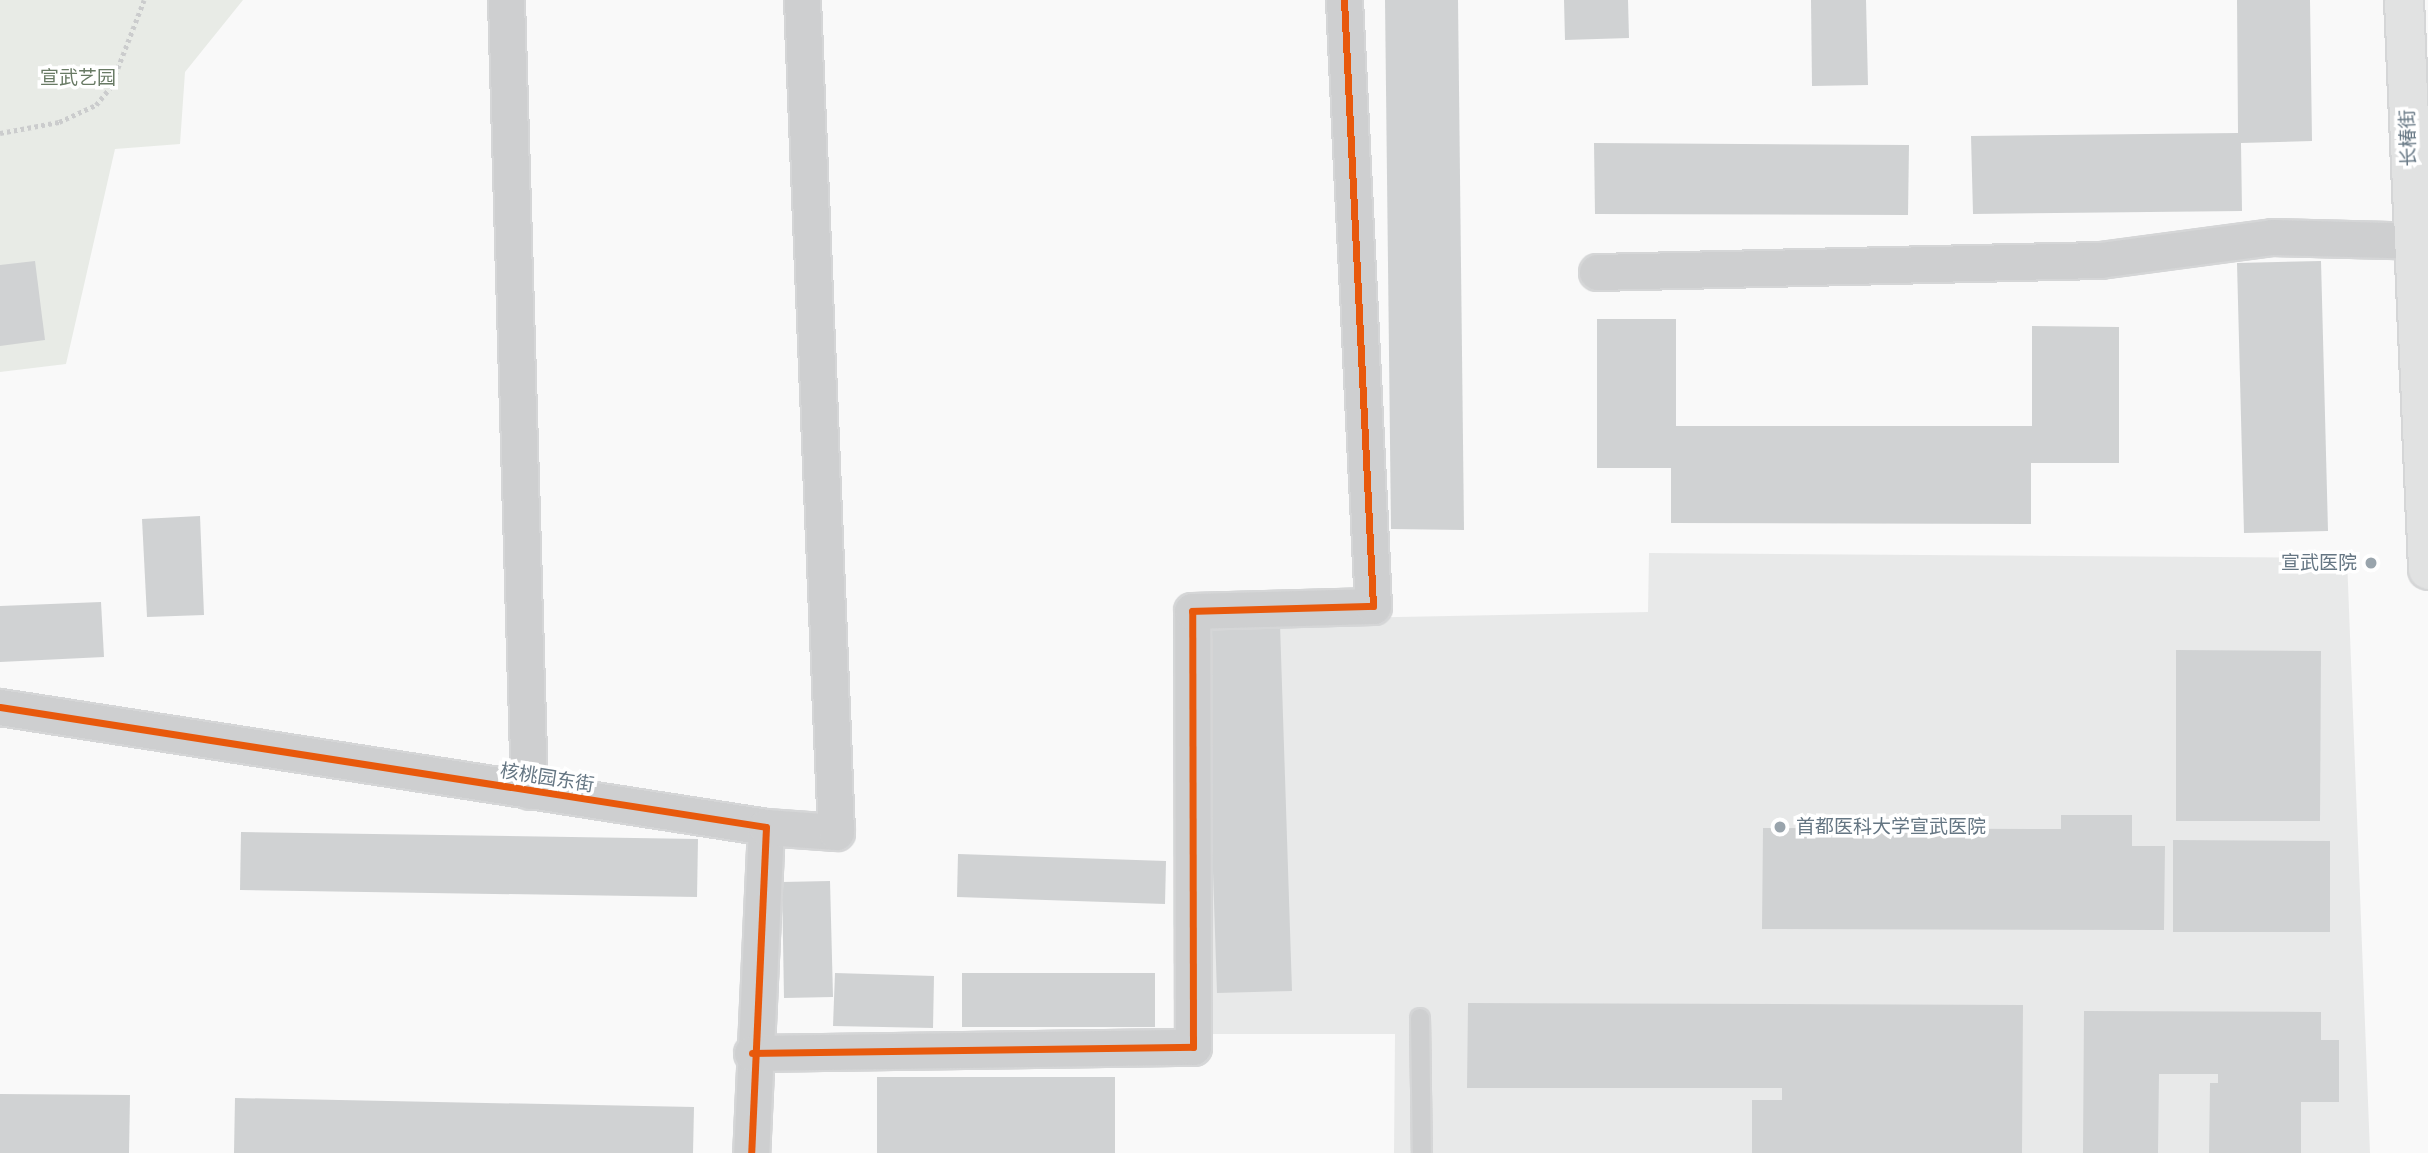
<!DOCTYPE html>
<html>
<head>
<meta charset="utf-8">
<style>
  body { margin:0 }
  #map { position:relative; width:2428px; height:1153px; overflow:hidden; background:#f9f9f9; font-family:"DM Sans","Noto Sans SC",sans-serif }
  div>[style] { position:absolute }
  [style*='--x'] { left:calc(var(--x)*1px); top:calc(var(--y)*1px); width:calc(var(--w)*1px); rotate:calc(var(--a)*1deg) }
  .built>* { inset:0; background:#e8e9e9 }
  .green>* { inset:0; background:#e8ebe6 }
  .building>* { inset:0; background:#d0d2d3 }
  .path>* { height:4.5px; margin-top:-2.25px; transform-origin:0; background:repeating-linear-gradient(90deg,#cbcccd 0 3.5px,transparent 0 7px) }
  .roads { filter:drop-shadow(2px 0 #d5d6d7) drop-shadow(-2px 0 #d5d6d7) drop-shadow(0 2px #d5d6d7) drop-shadow(0 -2px #d5d6d7) }
  .lane>* { height:18px; margin:-9px; padding:0 9px; transform-origin:9px; border-radius:9px; background:#cecfd0 }
  .street>* { height:35px; margin:-17.5px; padding:0 17.5px; transform-origin:17.5px; border-radius:17.5px; background:#cecfd0 }
  .secondary>* { height:38px; margin:-19px; padding:0 19px; transform-origin:19px; border-radius:19px; background:#e1e2e2 }
  .cycleway>* { height:7px; margin:-3.5px; padding:0 3.5px; transform-origin:3.5px; border-radius:3.5px; background:#e8590c }
  .dots>* { width:19px; height:19px; translate:-50% -50%; box-sizing:border-box; border:4px solid #fff; border-radius:50% }
  span { translate:-50% -50%; white-space:nowrap; text-align:center; line-height:1.15; -webkit-text-stroke:7px #fff; paint-order:stroke }
  .park-label { font-size:19px; color:#687a64 }
  .street-label { font-size:19px; color:#657683 }
  .poi-label { font-size:19px; color:#657683 }
  .right { translate:-100% -50%; text-align:right }
  .left { translate:0 -50%; text-align:left }
</style>
</head>
<body>
<div id="map">
  <div class="built">
    <i style="clip-path:polygon(1649px 553px,2347px 558px,2370px 1153px,1394px 1153px,1395px 1034px,1206px 1034px,1201px 621px,1648px 612px)"></i>
  </div>
  <div class="green">
    <i style="clip-path:polygon(0 0,243px 0,185px 72px,180px 144px,115px 149px,66px 364px,0 372px)"></i>
  </div>
  <div class="building">
    <i style="clip-path:polygon(1385px 0,1458px 0,1464px 530px,1391px 529px)"></i>
    <i style="clip-path:polygon(1564px 0,1628px 0,1629px 38px,1565px 40px)"></i>
    <i style="clip-path:polygon(1811px 0,1866px 0,1868px 85px,1812px 86px)"></i>
    <i style="clip-path:polygon(2237px 0,2310px 0,2312px 141px,2241px 143px,2242px 211px,1973px 214px,1971px 136px,2238px 133px)"></i>
    <i style="clip-path:polygon(1594px 143px,1909px 145px,1908px 215px,1595px 214px)"></i>
    <i style="clip-path:polygon(35px 261px,45px 340px,0 346px,0 265px)"></i>
    <i style="clip-path:polygon(2321px 261px,2328px 531px,2244px 533px,2237px 263px)"></i>
    <i style="clip-path:polygon(1597px 319px,1676px 319px,1676px 426px,2032px 426px,2032px 326px,2119px 327px,2119px 463px,2031px 463px,2031px 524px,1671px 523px,1671px 468px,1597px 468px)"></i>
    <i style="clip-path:polygon(200px 516px,204px 615px,147px 617px,142px 519px)"></i>
    <i style="clip-path:polygon(101px 602px,104px 657px,0 662px,0 606px)"></i>
    <i style="clip-path:polygon(1280px 624px,1292px 991px,1217px 993px,1205px 627px)"></i>
    <i style="clip-path:polygon(2176px 650px,2321px 651px,2320px 821px,2176px 821px)"></i>
    <i style="clip-path:polygon(2061px 815px,2132px 815px,2132px 846px,2165px 846px,2164px 930px,1762px 929px,1763px 828px,2061px 829px)"></i>
    <i style="clip-path:polygon(241px 832px,698px 839px,697px 897px,240px 890px)"></i>
    <i style="clip-path:polygon(2173px 840px,2330px 841px,2330px 932px,2173px 932px)"></i>
    <i style="clip-path:polygon(958px 854px,1166px 861px,1165px 904px,957px 897px)"></i>
    <i style="clip-path:polygon(830px 881px,833px 997px,784px 998px,782px 882px)"></i>
    <i style="clip-path:polygon(835px 973px,934px 976px,933px 1028px,833px 1026px)"></i>
    <i style="clip-path:polygon(962px 973px,1155px 973px,1155px 1027px,962px 1027px)"></i>
    <i style="clip-path:polygon(1468px 1003px,2023px 1005px,2022px 1153px,1752px 1153px,1752px 1100px,1782px 1100px,1782px 1088px,1467px 1088px)"></i>
    <i style="clip-path:polygon(2084px 1011px,2321px 1012px,2321px 1040px,2339px 1040px,2339px 1102px,2301px 1102px,2301px 1153px,2209px 1153px,2210px 1083px,2218px 1083px,2218px 1074px,2159px 1074px,2158px 1153px,2083px 1153px)"></i>
    <i style="clip-path:polygon(877px 1077px,1115px 1077px,1115px 1153px,877px 1153px)"></i>
    <i style="clip-path:polygon(0 1094px,130px 1095px,129px 1153px,0 1153px)"></i>
    <i style="clip-path:polygon(235px 1098px,694px 1107px,693px 1153px,234px 1153px)"></i>
  </div>
  <div class="path">
    <i style="--x:0;--y:133;--w:60;--a:-10.6"></i>
    <i style="--x:59;--y:122;--w:41;--a:-24.7"></i>
    <i style="--x:96;--y:105;--w:22;--a:-51"></i>
    <i style="--x:110;--y:88;--w:94;--a:-68.9"></i>
  </div>
  <div class="roads">
    <div class="lane">
      <i style="--x:1420;--y:1018;--w:135;--a:89.2"></i>
    </div>
    <div class="street">
      <i style="--x:506;--y:0;--w:791;--a:88.33"></i>
      <i style="--x:1597;--y:272;--w:503;--a:-1.37"></i>
      <i style="--x:2100;--y:260;--w:174;--a:-7.6"></i>
      <i style="--x:2272;--y:237;--w:156;--a:1.5"></i>
      <i style="--x:0;--y:707;--w:775;--a:8.9"></i>
      <i style="--x:766;--y:827;--w:326;--a:92.6"></i>
      <i style="--x:766;--y:827;--w:70;--a:4.1"></i>
      <i style="--x:836;--y:832;--w:833;--a:-92.34"></i>
      <i style="--x:752;--y:1053;--w:441;--a:-0.8"></i>
      <i style="--x:1193;--y:1047;--w:436;--a:-90.1"></i>
      <i style="--x:1192;--y:611;--w:181;--a:-1.6"></i>
      <i style="--x:1373;--y:606;--w:607;--a:-92.74"></i>
    </div>
    <div class="secondary">
      <i style="--x:2404;--y:0;--w:570;--a:87.58"></i>
    </div>
  </div>
  <div class="cycleway">
    <i style="--x:0;--y:707;--w:775;--a:8.9"></i>
    <i style="--x:766;--y:827;--w:326;--a:92.6"></i>
    <i style="--x:752;--y:1053;--w:441;--a:-0.8"></i>
    <i style="--x:1193;--y:1047;--w:436;--a:-90.1"></i>
    <i style="--x:1192;--y:611;--w:181;--a:-1.6"></i>
    <i style="--x:1373;--y:606;--w:607;--a:-92.74"></i>
  </div>
  <div class="dots">
    <i style="left:2371px;top:563px;background:#99a4ac"></i>
    <i style="left:1780px;top:827px;background:#99a4ac"></i>
  </div>
  <div class="park-label">
    <span style="left:78px;top:78px">宣武艺园</span>
  </div>
  <div class="street-label">
    <span style="left:2408px;top:138px;rotate:-92deg">长椿街</span>
    <span style="left:547px;top:778px;rotate:9deg">核桃园东街</span>
  </div>
  <div class="poi-label">
    <span class="right" style="left:2357px;top:563px">宣武医院</span>
    <span class="left" style="left:1796px;top:827px">首都医科大学宣武医院</span>
  </div>
</div>
</body>
</html>
